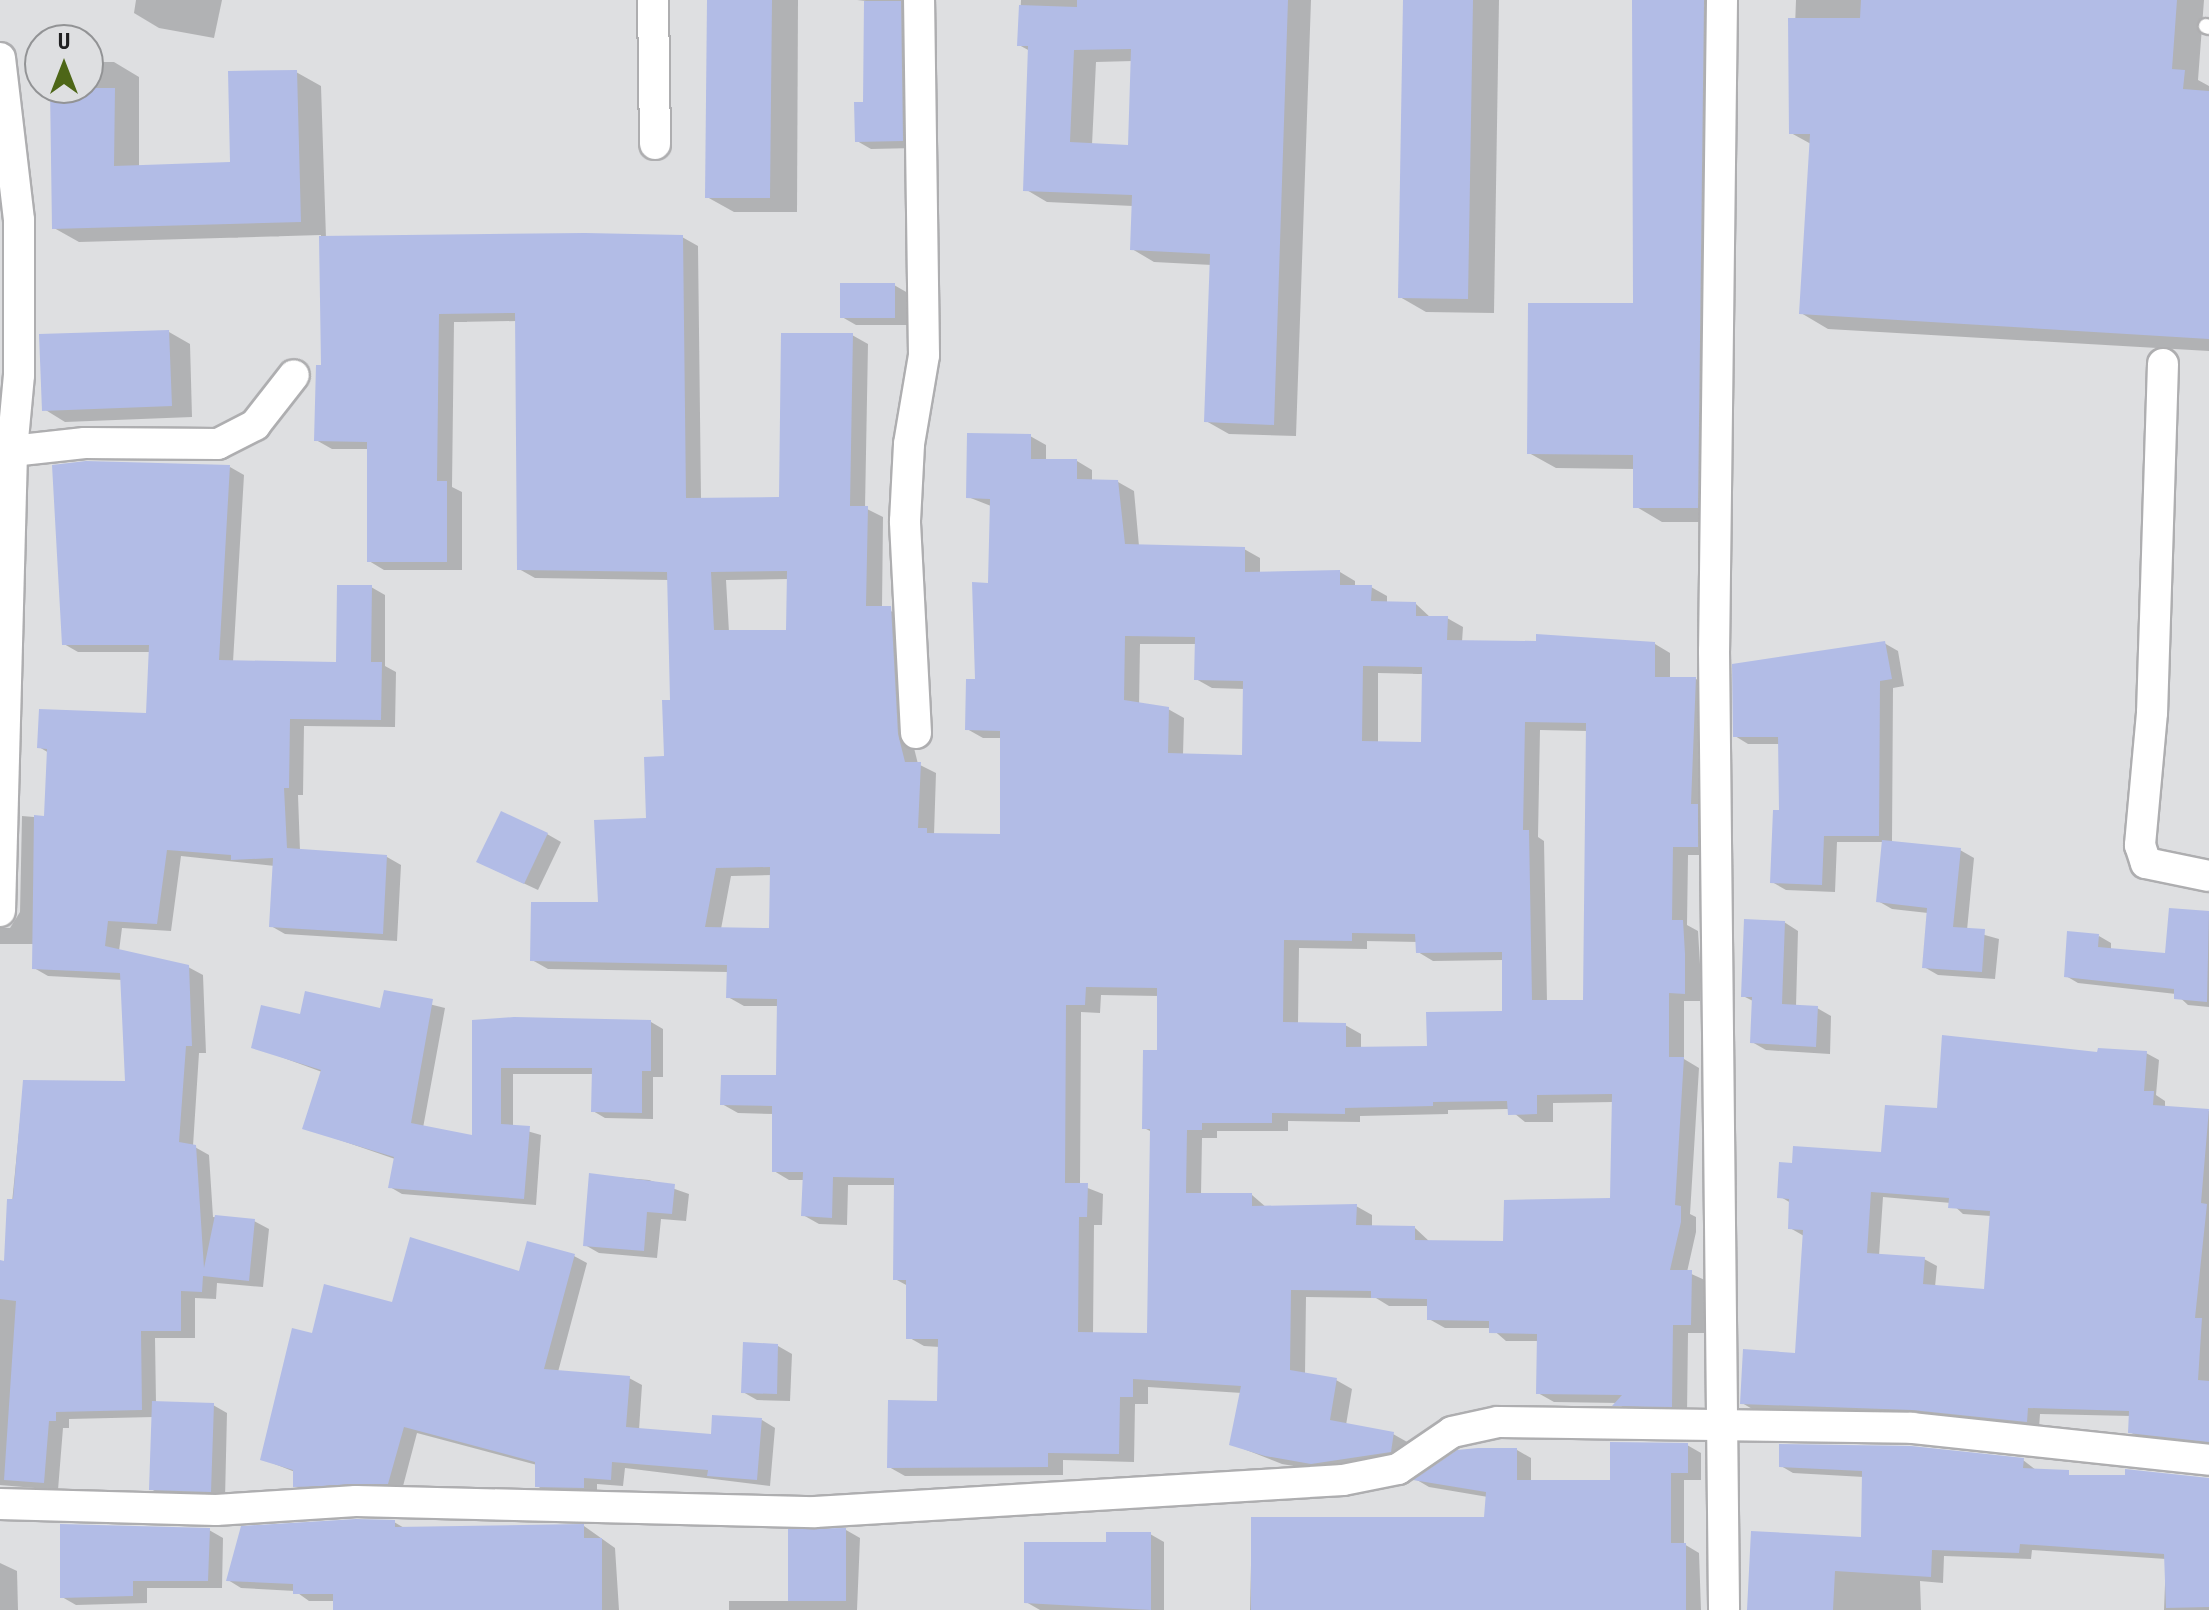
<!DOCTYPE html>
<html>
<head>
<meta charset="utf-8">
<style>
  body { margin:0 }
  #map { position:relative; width:2209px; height:1610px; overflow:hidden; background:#dedfe1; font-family:"Roboto Condensed",sans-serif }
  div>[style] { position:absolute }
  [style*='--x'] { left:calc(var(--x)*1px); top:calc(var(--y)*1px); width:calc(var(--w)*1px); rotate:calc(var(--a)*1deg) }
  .shadow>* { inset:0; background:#0003 }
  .building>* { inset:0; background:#b2bce6 }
  .roads { filter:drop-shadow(2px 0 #aeaeb0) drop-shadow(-2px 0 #aeaeb0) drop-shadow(0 2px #aeaeb0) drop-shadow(0 -2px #aeaeb0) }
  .lane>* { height:14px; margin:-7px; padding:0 7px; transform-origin:7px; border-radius:7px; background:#fff }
  .street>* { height:30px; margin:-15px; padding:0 15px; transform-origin:15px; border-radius:15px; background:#fff }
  span { translate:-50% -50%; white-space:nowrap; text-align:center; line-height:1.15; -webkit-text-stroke:8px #dedfe1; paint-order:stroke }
  .north { position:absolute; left:24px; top:24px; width:80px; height:80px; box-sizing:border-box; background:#dedfe1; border:2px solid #929395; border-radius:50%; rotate:0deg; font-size:22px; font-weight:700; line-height:32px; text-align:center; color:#212122 }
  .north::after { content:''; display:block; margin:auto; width:28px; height:36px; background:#4d6617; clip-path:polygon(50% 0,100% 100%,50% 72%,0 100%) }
</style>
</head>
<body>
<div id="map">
  <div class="shadow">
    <i style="clip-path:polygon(136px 0,222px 0,214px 38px,159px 28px,134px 13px)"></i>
    <i style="clip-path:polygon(709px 0,798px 0,797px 212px,734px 212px,707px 197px)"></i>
    <i style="clip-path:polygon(857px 0,919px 0,916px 148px,871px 149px,857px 141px,865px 104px,866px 1px)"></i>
    <i style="clip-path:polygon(evenodd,1021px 0,1311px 0,1296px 436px,1229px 434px,1206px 421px,1212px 265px,1154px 262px,1132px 249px,1133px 206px,1047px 202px,1025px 189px,1030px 51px,1019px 45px,1021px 0,1133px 61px,1130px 147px,1092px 145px,1096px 62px,1133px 61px)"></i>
    <i style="clip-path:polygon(1405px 0,1499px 0,1494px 313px,1426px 312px,1400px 297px)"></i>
    <i style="clip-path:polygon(1634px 0,1732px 0,1724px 522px,1662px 522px,1635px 506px,1635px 469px,1556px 468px,1529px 453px,1635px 305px)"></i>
    <i style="clip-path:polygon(1796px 0,2204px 0,2198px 80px,2209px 86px,2209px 351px,1828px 329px,1801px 313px,1811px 144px,1791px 133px)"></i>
    <i style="clip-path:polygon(evenodd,88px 62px,114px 62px,139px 77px,139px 167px,232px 164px,296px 72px,321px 86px,326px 238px,682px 237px,698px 246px,701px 499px,781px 499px,852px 335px,868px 344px,865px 508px,883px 517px,882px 608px,907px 617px,913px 744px,918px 764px,936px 773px,934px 835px,1002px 836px,1002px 738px,983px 738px,967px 729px,990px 585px,991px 506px,968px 497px,1030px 436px,1046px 445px,1046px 461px,1077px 461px,1092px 470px,1092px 482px,1118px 482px,1134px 491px,1139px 546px,1244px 549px,1260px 558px,1260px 574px,1340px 572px,1355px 581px,1355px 587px,1371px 587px,1387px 596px,1387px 604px,1416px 604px,1431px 618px,1447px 618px,1463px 627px,1462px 642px,1655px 644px,1670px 653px,1670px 679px,1696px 679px,1711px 688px,1713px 855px,1688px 855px,1687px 925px,1698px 931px,1700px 964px,1700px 1001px,1684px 1001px,1684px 1059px,1699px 1068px,1690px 1214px,1696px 1217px,1696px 1232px,1687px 1272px,1707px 1281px,1706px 1333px,1688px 1333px,1687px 1414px,1630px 1414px,1618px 1403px,1554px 1402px,1538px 1393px,1539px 1341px,1506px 1341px,1491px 1328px,1445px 1328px,1429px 1319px,1429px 1306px,1389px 1306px,1376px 1298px,1306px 1297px,1305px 1375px,1336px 1380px,1352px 1389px,1346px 1425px,1393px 1434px,1409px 1443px,1406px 1460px,1328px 1472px,1282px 1464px,1231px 1444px,1242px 1393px,1148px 1387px,1148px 1404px,1135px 1404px,1134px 1462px,1063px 1460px,1063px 1475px,905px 1476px,889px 1467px,939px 1403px,940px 1347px,924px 1346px,908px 1337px,908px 1286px,895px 1279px,896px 1185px,848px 1185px,847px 1225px,819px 1224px,803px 1215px,805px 1180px,789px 1180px,774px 1171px,774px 1114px,738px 1113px,722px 1104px,778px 1077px,779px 1006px,744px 1006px,728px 997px,728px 972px,548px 969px,532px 960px,600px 904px,648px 820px,666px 758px,673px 702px,669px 580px,535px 578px,519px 569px,517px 321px,454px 322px,452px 487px,462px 492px,462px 570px,384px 570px,369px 561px,369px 449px,332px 449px,316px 440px,323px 367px,321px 235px,79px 242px,54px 228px,53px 88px,88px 88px,88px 62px,789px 579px,788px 632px,729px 632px,726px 580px,789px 579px,88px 62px,1140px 644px,1197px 644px,1196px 679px,1212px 688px,1245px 689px,1244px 757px,1183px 755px,1184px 718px,1168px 709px,1139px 708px,1140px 644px,88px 62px,1378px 673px,1424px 674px,1423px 744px,1378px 744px,1378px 673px,88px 62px,1540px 730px,1588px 731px,1585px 1002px,1547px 1002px,1544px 841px,1538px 837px,1540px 730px,88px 62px,772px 875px,771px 930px,721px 929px,731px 876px,772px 875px,88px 62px,1367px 941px,1418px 942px,1418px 952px,1433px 961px,1504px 960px,1504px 1013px,1429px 1048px,1361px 1049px,1361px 1034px,1345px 1025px,1298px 1024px,1299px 948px,1367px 949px,1367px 941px,88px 62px,1101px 995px,1159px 996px,1159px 1052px,1144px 1128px,1152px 1132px,1149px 1335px,1093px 1335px,1094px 1225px,1102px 1225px,1103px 1194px,1080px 1185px,1081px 1012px,1100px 1013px,1101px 995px,88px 62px,1614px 1102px,1612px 1200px,1505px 1243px,1430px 1242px,1415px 1228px,1372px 1228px,1372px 1215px,1356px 1206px,1267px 1208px,1252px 1195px,1201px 1195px,1202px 1138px,1217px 1138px,1217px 1131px,1288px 1131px,1288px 1121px,1360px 1122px,1360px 1116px,1448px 1114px,1448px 1110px,1509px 1109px,1525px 1122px,1553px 1122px,1553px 1103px,1614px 1102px)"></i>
    <i style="clip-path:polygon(894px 285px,908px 293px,908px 325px,856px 325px,842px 317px)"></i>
    <i style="clip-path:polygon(169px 332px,190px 344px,192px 417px,65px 422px,44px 409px)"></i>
    <i style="clip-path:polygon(230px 467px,244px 475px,233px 662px,338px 664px,371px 587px,385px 595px,385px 666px,396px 672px,395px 727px,304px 726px,303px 795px,298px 795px,300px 851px,387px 857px,401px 865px,397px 941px,285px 934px,271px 926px,275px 866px,181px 856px,171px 931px,122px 928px,119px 951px,188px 967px,203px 975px,206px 1053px,199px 1053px,193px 1146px,209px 1155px,213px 1217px,254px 1221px,269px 1229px,263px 1287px,217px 1283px,216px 1299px,195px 1298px,195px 1338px,155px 1338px,156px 1403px,213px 1405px,227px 1413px,225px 1499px,165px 1497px,151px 1489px,154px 1417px,69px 1419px,69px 1428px,63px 1428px,58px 1490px,0 1485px,0 1262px,6px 1263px,24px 1082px,127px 1083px,123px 980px,48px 976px,34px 968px,35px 944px,0 944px,0 928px,10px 928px,20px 912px,22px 816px,46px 818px,49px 753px,39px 747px,147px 715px,151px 652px,78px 652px,64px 644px)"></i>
    <i style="clip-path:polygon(1884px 643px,1898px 651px,1904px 686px,1893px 688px,1892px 843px,1960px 850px,1974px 858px,1967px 930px,1999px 939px,1995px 979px,1938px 975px,1924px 967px,1928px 913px,1892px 909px,1878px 901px,1884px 842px,1837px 842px,1835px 892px,1786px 890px,1772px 882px,1781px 812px,1780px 744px,1748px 744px,1735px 736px)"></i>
    <i style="clip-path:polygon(547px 834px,561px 842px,538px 890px,493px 869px)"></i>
    <i style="clip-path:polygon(2171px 910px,2209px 913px,2209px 1007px,2188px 1005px,2176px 994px,2078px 983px,2066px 976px,2099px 936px,2111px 943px,2111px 950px,2167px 955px)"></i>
    <i style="clip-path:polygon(1784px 922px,1798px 931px,1796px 1007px,1817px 1008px,1831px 1016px,1830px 1054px,1766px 1050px,1752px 1042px,1753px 1001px,1743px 996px)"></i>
    <i style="clip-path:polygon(385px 993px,445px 1008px,423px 1128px,474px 1137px,474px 1022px,651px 1022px,663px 1029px,663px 1077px,653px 1077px,653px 1119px,605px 1118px,593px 1111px,593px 1074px,513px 1074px,513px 1127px,541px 1135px,536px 1205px,402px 1194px,390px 1187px,395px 1159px,305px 1128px,322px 1072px,254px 1047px,301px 1016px,382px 1011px)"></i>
    <i style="clip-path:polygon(evenodd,2146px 1053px,2159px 1060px,2156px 1095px,2165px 1101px,2165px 1108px,2209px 1111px,2209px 1446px,2142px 1439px,2130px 1432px,2131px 1416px,2040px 1414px,2039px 1428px,1926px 1416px,1754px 1410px,1742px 1403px,1797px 1356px,1804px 1236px,1790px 1228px,1791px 1203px,1779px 1196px,1883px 1154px,1939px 1110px,2099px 1054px,2146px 1053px,1883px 1197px,1951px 1203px,1963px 1214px,1991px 1216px,1985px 1292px,1935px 1287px,1937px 1266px,1924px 1259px,1879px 1256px,1883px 1197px)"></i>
    <i style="clip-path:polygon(591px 1175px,649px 1180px,689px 1194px,686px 1221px,661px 1219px,657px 1258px,599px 1253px,585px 1245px)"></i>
    <i style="clip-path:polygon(574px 1256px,587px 1263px,558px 1372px,629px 1378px,642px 1385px,639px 1430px,713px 1436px,762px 1420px,775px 1428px,770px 1486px,625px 1468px,623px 1486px,597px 1484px,597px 1495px,550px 1494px,537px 1486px,537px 1465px,417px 1433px,402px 1490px,308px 1493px,295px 1486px,295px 1472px,262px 1459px,313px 1336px,393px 1305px)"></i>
    <i style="clip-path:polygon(778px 1346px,792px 1354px,790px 1401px,757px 1400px,743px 1392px)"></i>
    <i style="clip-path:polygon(1687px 1445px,1701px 1453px,1701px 1480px,1684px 1480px,1684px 1544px,1699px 1553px,1701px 1610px,1250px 1610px,1252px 1519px,1486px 1519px,1488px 1497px,1429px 1487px,1417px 1480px,1517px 1450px,1531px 1458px,1531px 1482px,1612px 1482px)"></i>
    <i style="clip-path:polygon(2023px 1460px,2036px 1470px,2077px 1477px,2209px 1480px,2209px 1610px,2164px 1610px,2166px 1559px,2032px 1550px,2031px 1559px,1944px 1556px,1943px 1583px,1920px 1581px,1921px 1610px,1749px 1610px,1863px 1539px,1864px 1477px,1793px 1473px,1781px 1466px)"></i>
    <i style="clip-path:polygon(394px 1522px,406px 1529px,584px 1526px,615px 1548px,619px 1610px,335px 1610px,335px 1601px,309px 1601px,295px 1591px,241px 1588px,228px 1580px)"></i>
    <i style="clip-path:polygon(209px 1530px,223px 1538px,222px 1588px,147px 1588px,147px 1603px,76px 1605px,62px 1597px)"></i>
    <i style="clip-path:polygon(846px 1530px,860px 1538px,857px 1610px,729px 1610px,729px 1601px,790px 1601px)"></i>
    <i style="clip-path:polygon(1150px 1534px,1164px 1542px,1164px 1610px,1040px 1610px,1026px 1602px,1108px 1544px)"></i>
    <i style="clip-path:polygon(0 1563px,17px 1571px,18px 1610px,0 1610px)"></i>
  </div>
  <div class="building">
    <i style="clip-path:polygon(707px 0,772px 0,770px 198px,705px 198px)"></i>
    <i style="clip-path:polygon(evenodd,1077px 0,1288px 0,1274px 425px,1204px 422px,1210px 254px,1130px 250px,1132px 195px,1023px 191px,1028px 46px,1017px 46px,1019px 5px,1077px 7px,1077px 0,1131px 49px,1128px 145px,1070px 142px,1074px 50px,1131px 49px)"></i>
    <i style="clip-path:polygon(1403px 0,1473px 0,1468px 299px,1398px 298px)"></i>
    <i style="clip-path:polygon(1632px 0,1704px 0,1698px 508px,1633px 508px,1633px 455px,1527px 454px,1528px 303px,1633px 303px)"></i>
    <i style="clip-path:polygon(1861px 0,2177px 0,2172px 69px,2185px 70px,2183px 89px,2209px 91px,2209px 339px,1799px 314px,1810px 134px,1789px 134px,1788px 18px,1860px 18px)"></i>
    <i style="clip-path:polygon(864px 1px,901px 1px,903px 141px,855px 142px,854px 102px,863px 102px)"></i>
    <i style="clip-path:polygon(297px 70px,301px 222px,52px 229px,50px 88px,115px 88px,114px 166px,230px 162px,228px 71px)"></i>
    <i style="clip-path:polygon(evenodd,585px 233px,683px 235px,686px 498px,779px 497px,781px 333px,853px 333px,850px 506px,868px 506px,866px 606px,891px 606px,898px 734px,905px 762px,921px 762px,918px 828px,927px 828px,927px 833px,1000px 834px,1000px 731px,965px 730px,966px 679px,975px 679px,972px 582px,988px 583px,990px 499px,966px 498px,967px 433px,1031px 434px,1031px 459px,1077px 459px,1077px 479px,1118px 480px,1125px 544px,1245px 547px,1245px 572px,1340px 570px,1340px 585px,1372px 585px,1371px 601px,1416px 602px,1416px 616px,1448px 616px,1447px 640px,1536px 641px,1536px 634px,1655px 642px,1655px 677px,1696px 677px,1691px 804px,1698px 804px,1698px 847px,1673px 847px,1672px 920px,1683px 920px,1685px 954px,1685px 994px,1669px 993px,1669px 1057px,1684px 1057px,1675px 1205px,1681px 1206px,1681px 1222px,1670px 1270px,1692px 1270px,1691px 1325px,1673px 1325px,1672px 1407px,1612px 1406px,1622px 1395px,1536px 1394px,1537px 1334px,1489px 1333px,1489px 1321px,1427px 1320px,1427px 1299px,1371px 1298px,1371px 1291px,1291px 1290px,1290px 1370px,1337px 1378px,1330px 1420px,1394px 1432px,1391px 1452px,1311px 1464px,1265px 1456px,1229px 1445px,1241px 1386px,1133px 1379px,1133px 1397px,1120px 1397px,1119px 1454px,1048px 1453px,1048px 1467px,887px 1468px,888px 1400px,937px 1401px,938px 1339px,906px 1339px,906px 1280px,893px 1280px,894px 1178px,833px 1177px,832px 1218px,801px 1216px,803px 1172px,772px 1172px,772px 1106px,720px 1105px,721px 1075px,776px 1075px,777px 999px,726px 998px,727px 965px,530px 961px,531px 902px,598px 902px,594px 820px,646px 818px,644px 757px,664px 756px,662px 700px,670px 700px,667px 572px,517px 570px,515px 313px,439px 314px,437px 481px,447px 481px,447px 562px,367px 562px,367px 442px,314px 441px,316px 365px,321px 365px,319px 236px,585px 233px,787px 571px,786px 630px,714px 630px,711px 572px,787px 571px,585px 233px,1125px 636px,1195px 637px,1194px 680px,1243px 681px,1242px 755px,1168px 753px,1169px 707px,1124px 700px,1125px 636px,585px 233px,1363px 666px,1422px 667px,1421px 742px,1362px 741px,1363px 666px,585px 233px,1525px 722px,1586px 723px,1583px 1000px,1532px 1000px,1529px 830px,1523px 830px,1525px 722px,585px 233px,770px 867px,769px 928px,705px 927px,716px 868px,770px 867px,585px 233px,1352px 933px,1415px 934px,1416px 953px,1502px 952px,1502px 1011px,1426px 1012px,1427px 1046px,1346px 1047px,1346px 1023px,1283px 1022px,1284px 940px,1352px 941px,1352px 933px,585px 233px,1086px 987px,1157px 988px,1157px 1050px,1143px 1050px,1142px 1129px,1150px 1129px,1147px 1333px,1078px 1332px,1079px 1217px,1087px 1217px,1088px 1183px,1065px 1183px,1066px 1005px,1085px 1005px,1086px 987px,585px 233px,1612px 1094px,1610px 1198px,1504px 1200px,1503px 1241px,1415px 1240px,1415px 1226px,1356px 1225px,1357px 1204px,1252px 1206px,1252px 1193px,1186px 1193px,1187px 1130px,1202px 1130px,1202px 1123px,1272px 1123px,1272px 1113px,1345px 1114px,1345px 1108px,1433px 1106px,1433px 1102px,1507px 1101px,1508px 1115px,1537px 1114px,1537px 1095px,1612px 1094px)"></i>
    <i style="clip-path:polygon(840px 283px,895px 283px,895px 318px,840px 318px)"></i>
    <i style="clip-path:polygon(169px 330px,172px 406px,42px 411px,39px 334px)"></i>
    <i style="clip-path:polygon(86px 461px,230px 465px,219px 660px,336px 662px,337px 585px,372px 585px,371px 662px,382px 662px,381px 720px,290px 719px,289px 788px,284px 788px,287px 848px,387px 855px,383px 934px,269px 927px,273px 858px,231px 860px,231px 855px,167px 850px,157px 924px,108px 921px,105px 946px,189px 965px,192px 1046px,186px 1046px,179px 1142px,196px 1145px,204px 1268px,215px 1215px,255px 1219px,249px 1281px,203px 1276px,202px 1292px,181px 1291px,181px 1331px,141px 1331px,142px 1410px,56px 1412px,56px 1421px,49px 1421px,44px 1483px,4px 1480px,16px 1301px,0 1299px,0 1260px,4px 1261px,7px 1199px,13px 1199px,23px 1080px,125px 1081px,120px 973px,32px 969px,34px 815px,44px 816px,47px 749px,37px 748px,39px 709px,146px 713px,149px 645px,62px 645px,52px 465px)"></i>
    <i style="clip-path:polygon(1885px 641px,1892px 679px,1880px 681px,1879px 836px,1824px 836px,1822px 885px,1770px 883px,1773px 810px,1779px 810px,1778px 737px,1733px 737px,1732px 664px)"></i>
    <i style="clip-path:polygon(501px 811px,548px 833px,524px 884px,476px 862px)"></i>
    <i style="clip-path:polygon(1882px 840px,1961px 848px,1953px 927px,1985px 929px,1982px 972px,1922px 968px,1927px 908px,1876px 902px)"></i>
    <i style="clip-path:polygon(2169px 908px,2209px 911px,2207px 1002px,2174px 999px,2174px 989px,2064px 977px,2067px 931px,2099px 934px,2098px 947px,2165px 953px)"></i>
    <i style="clip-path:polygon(1744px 919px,1785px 921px,1782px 1004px,1818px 1006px,1816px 1047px,1750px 1043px,1752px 997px,1741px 997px)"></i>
    <i style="clip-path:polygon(384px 990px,433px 999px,411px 1123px,472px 1135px,472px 1020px,514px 1017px,651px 1020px,651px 1071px,642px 1071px,642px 1113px,591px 1112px,592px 1068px,501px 1068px,501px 1124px,530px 1126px,524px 1199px,388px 1188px,394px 1157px,302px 1129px,321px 1070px,251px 1048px,261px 1005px,300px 1014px,305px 991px,380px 1008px)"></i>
    <i style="clip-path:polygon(evenodd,1942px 1035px,2097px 1052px,2098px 1048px,2147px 1051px,2144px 1091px,2154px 1091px,2153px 1105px,2209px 1109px,2201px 1203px,2207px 1204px,2195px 1318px,2202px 1318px,2198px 1380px,2209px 1381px,2209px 1442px,2128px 1433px,2129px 1411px,2028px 1408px,2027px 1422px,1912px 1410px,1740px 1404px,1743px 1349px,1795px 1353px,1803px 1230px,1788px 1229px,1789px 1199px,1777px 1198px,1779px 1162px,1792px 1163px,1793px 1146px,1881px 1152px,1885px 1105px,1937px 1108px,1942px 1035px,1871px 1192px,1949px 1198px,1948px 1208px,1990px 1211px,1984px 1289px,1923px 1284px,1925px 1257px,1867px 1253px,1871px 1192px)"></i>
    <i style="clip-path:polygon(589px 1173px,675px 1184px,672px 1214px,647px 1212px,644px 1251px,583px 1246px)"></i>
    <i style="clip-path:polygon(410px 1237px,519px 1271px,527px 1241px,575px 1254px,544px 1369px,630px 1376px,626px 1427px,711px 1434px,712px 1415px,762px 1418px,757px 1480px,707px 1476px,708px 1470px,612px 1462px,611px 1480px,584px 1478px,584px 1488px,535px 1487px,535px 1462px,404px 1427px,388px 1484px,293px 1487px,293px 1470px,260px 1460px,292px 1328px,312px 1333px,324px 1284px,392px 1302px)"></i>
    <i style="clip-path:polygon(743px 1342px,778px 1344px,777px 1394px,741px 1393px)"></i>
    <i style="clip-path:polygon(152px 1401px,214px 1403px,211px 1492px,149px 1490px)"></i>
    <i style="clip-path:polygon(1610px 1442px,1688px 1443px,1688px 1473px,1671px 1473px,1671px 1543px,1686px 1543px,1686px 1610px,1251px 1610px,1251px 1517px,1484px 1517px,1486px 1492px,1413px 1480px,1457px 1450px,1478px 1448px,1517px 1448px,1517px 1480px,1610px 1480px)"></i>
    <i style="clip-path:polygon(1779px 1444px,1911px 1446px,2024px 1458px,2023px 1468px,2069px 1470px,2069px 1475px,2125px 1475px,2125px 1469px,2209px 1478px,2209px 1607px,2166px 1608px,2164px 1554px,2020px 1544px,2019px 1553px,1932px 1550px,1931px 1577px,1835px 1571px,1833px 1610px,1747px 1610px,1751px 1531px,1861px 1537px,1862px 1471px,1779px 1467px)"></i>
    <i style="clip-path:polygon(356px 1519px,395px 1520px,395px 1527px,584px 1524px,584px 1538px,602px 1538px,602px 1610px,333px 1610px,333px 1594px,293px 1594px,293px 1584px,226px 1581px,241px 1526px)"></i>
    <i style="clip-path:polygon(60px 1524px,210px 1528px,208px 1581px,133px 1581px,133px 1596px,60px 1598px)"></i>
    <i style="clip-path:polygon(846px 1528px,846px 1601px,788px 1601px,788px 1529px)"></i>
    <i style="clip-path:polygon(1106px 1532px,1151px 1532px,1151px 1610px,1024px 1603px,1024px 1542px,1106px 1542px)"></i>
  </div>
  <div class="roads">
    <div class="lane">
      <i style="--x:2206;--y:26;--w:3;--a:18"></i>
    </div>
    <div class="street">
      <i style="--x:653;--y:0;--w:144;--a:89.2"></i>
      <i style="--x:1722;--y:0;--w:651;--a:90.7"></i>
      <i style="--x:1714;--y:651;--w:959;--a:89.4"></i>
      <i style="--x:0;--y:58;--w:163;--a:83.3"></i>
      <i style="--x:19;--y:220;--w:155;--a:90"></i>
      <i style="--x:19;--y:375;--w:76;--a:95.3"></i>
      <i style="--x:12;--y:451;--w:73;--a:-6.3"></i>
      <i style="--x:85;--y:443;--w:133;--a:0.4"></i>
      <i style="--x:218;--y:444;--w:42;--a:-27.2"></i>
      <i style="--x:255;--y:425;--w:63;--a:-52"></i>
      <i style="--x:2163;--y:364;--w:349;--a:91.8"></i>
      <i style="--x:2152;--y:713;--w:133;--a:95.2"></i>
      <i style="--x:2140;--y:845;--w:19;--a:72"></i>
      <i style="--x:2146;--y:863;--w:64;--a:11.7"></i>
      <i style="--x:916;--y:733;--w:212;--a:-93"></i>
      <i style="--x:905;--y:521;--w:77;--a:-87"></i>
      <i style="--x:909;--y:444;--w:90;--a:-80.4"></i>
      <i style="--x:924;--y:355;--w:355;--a:-90.8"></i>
      <i style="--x:0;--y:911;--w:460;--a:-88.5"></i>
      <i style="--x:0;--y:1504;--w:216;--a:1.6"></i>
      <i style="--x:216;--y:1510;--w:140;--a:-3.7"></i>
      <i style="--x:356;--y:1501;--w:459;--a:1.4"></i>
      <i style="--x:815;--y:1512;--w:529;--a:-3.47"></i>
      <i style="--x:1343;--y:1480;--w:56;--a:-11.3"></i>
      <i style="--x:1398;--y:1469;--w:65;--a:-34.4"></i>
      <i style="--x:1452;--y:1432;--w:47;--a:-12.3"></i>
      <i style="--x:1498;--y:1422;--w:414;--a:0.8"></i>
      <i style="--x:1912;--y:1428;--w:299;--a:6.1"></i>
    </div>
  </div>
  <div class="north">U</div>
</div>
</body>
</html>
